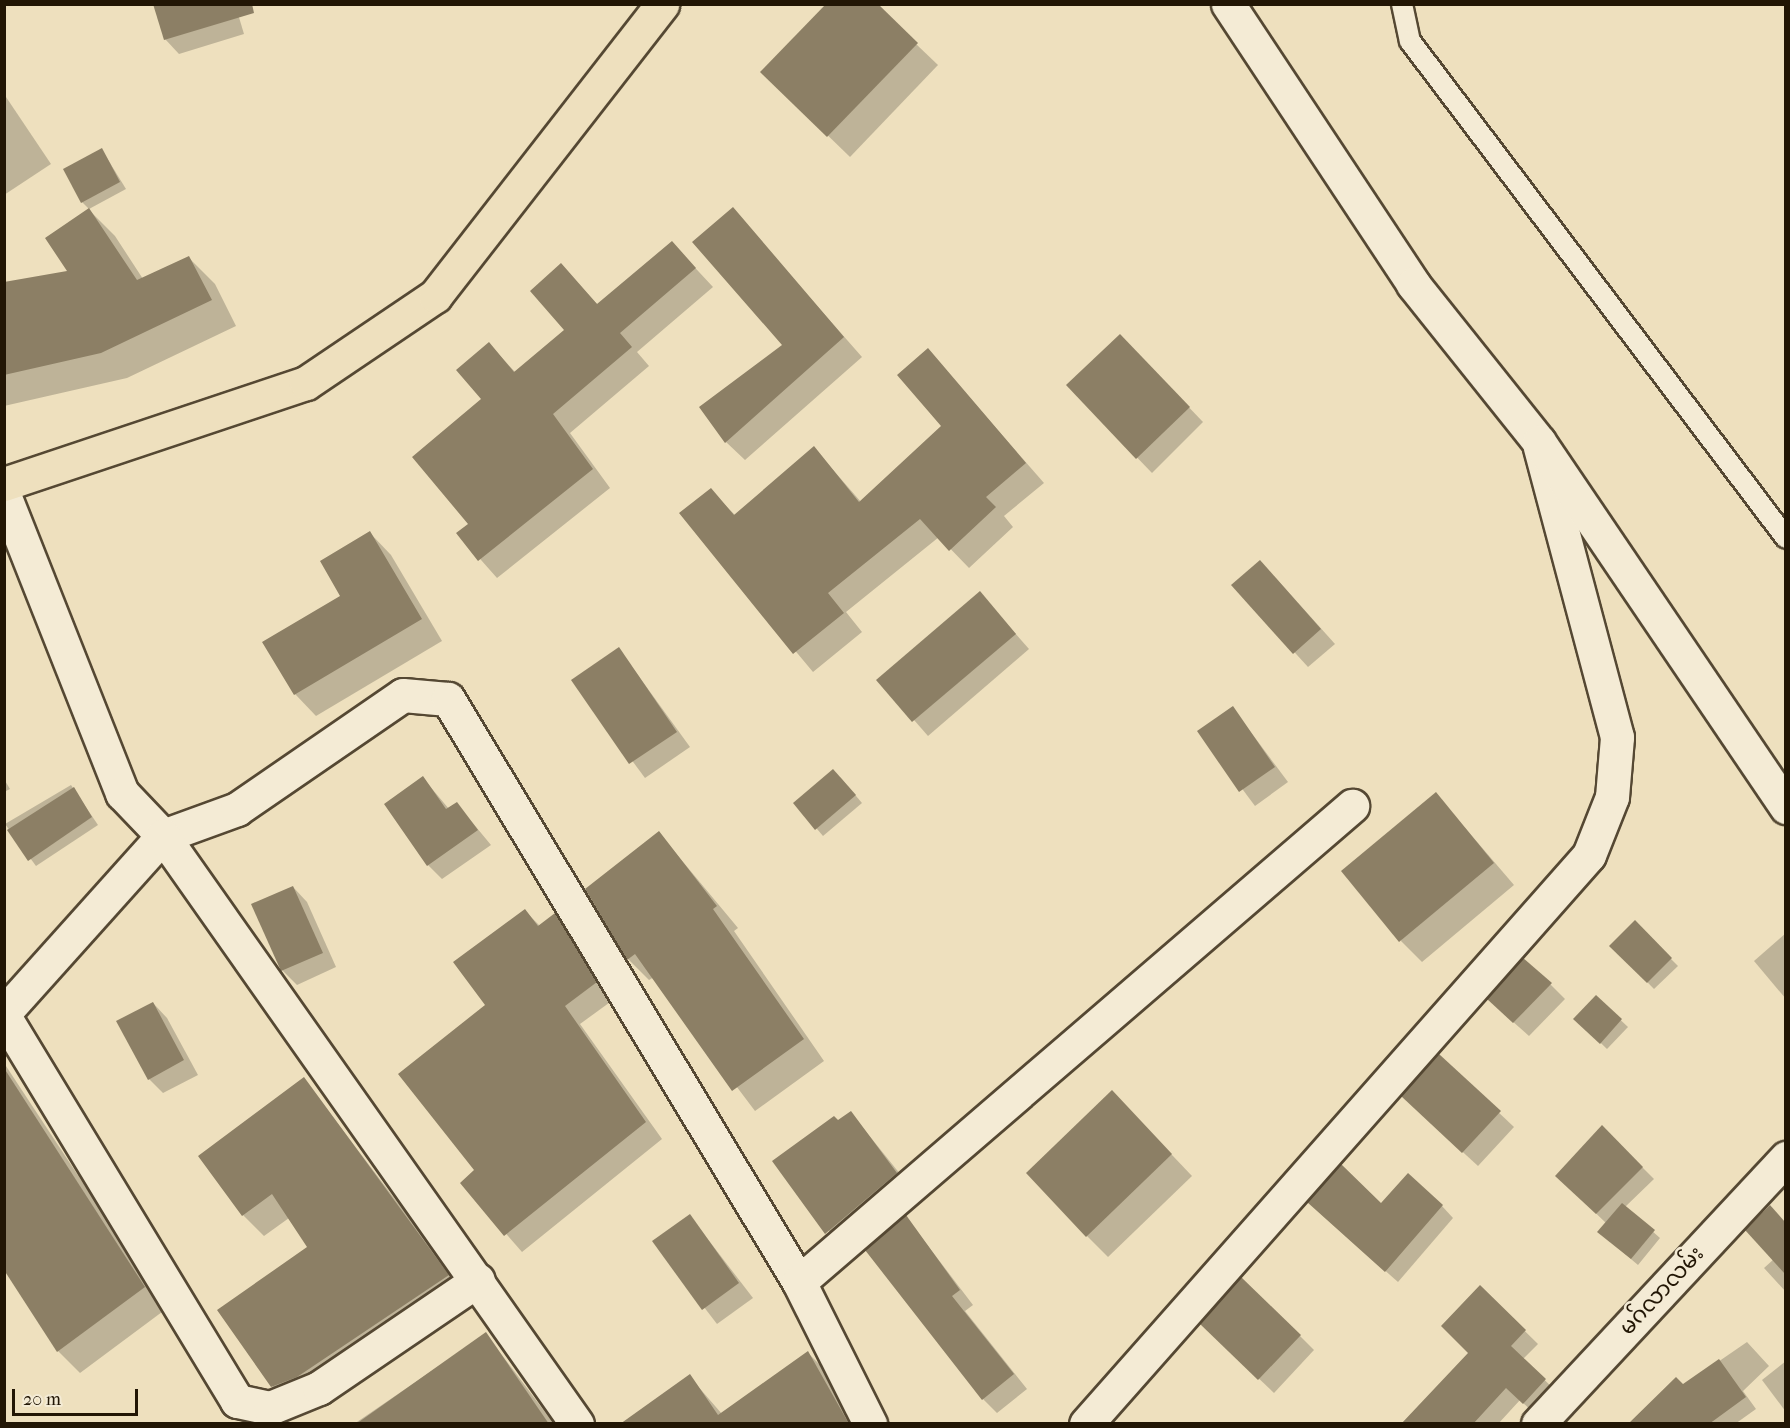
<!DOCTYPE html>
<html>
<head>
<meta charset="utf-8">
<style>
  body { margin:0 }
  #map { position:relative; width:1790px; height:1428px; overflow:hidden; background:#eee0be; font-family:"IM FELL French Canon","Noto Sans Myanmar",serif }
  div>[style] { position:absolute }
  [style*='--x'] { left:calc(var(--x)*1px); top:calc(var(--y)*1px); width:calc(var(--w)*1px); rotate:calc(var(--a)*1deg) }
  .shadow>* { inset:0; background:#0003 }
  .building>* { inset:0; background:#8c7f65 }
  .roads { filter:drop-shadow(2px 0 #554833) drop-shadow(-2px 0 #554833) drop-shadow(0 2px #554833) drop-shadow(0 -2px #554833) }
  .lane>* { height:20px; margin:-10px; padding:0 10px; transform-origin:10px; border-radius:10px; background:#f4ebd5 }
  .street>* { height:33px; margin:-16.5px; padding:0 16.5px; transform-origin:16.5px; border-radius:16.5px; background:#f4ebd5 }
  .secondary>* { height:33px; margin:-16.5px; padding:0 16.5px; transform-origin:16.5px; border-radius:16.5px; background:#f4ebd5 }
  .primary>* { height:33px; margin:-16.5px; padding:0 16.5px; transform-origin:16.5px; border-radius:16.5px; background:#eee0be }
  span { translate:-50% -50%; white-space:nowrap; text-align:center; line-height:1.15; -webkit-text-stroke:5px #f4ebd5; paint-order:stroke }
  .street-label { font-size:22px; color:#221605 }
  .frame { position:absolute; inset:0; border:6px solid #221605; pointer-events:none }
  .scale { position:absolute; left:12px; top:1389px; width:126px; height:27px; box-sizing:border-box; border:3px solid #221605; border-top:0; padding-left:8px; font-size:18px; line-height:21px; white-space:nowrap; color:#221605; -webkit-text-stroke:4px #f4ebd5; paint-order:stroke }
</style>
</head>
<body>
<div id="map">
  <div class="shadow">
    <i style="clip-path:polygon(235px 4px,244px 34px,179px 54px,165px 39px)"></i>
    <i style="clip-path:polygon(916px 44px,938px 65px,850px 157px,784px 93px)"></i>
    <i style="clip-path:polygon(4px 94px,51px 164px,4px 195px)"></i>
    <i style="clip-path:polygon(102px 150px,126px 189px,89px 209px,82px 202px)"></i>
    <i style="clip-path:polygon(732px 209px,862px 357px,745px 460px,726px 442px,784px 346px)"></i>
    <i style="clip-path:polygon(89px 210px,115px 236px,143px 279px,189px 258px,215px 284px,236px 326px,127px 378px,4px 406px,4px 283px,69px 272px)"></i>
    <i style="clip-path:polygon(672px 243px,713px 287px,637px 352px,649px 366px,570px 433px,610px 488px,497px 578px,458px 534px,470px 524px,489px 344px,516px 373px,566px 330px,561px 265px,598px 305px)"></i>
    <i style="clip-path:polygon(928px 350px,1044px 483px,1004px 516px,1013px 527px,969px 568px,939px 537px,846px 612px,862px 632px,813px 672px,681px 514px,710px 490px,735px 515px,814px 448px,861px 502px,943px 426px)"></i>
    <i style="clip-path:polygon(1134px 350px,1203px 422px,1152px 473px,1068px 386px)"></i>
    <i style="clip-path:polygon(370px 533px,391px 555px,442px 641px,316px 716px,295px 694px)"></i>
    <i style="clip-path:polygon(1274px 576px,1335px 644px,1308px 667px,1233px 585px)"></i>
    <i style="clip-path:polygon(980px 593px,1029px 649px,928px 736px,879px 680px)"></i>
    <i style="clip-path:polygon(619px 649px,690px 747px,645px 778px,573px 681px)"></i>
    <i style="clip-path:polygon(1232px 707px,1288px 782px,1255px 806px,1199px 731px)"></i>
    <i style="clip-path:polygon(840px 777px,862px 803px,823px 836px,795px 803px)"></i>
    <i style="clip-path:polygon(423px 778px,449px 809px,457px 804px,491px 845px,442px 879px,428px 865px)"></i>
    <i style="clip-path:polygon(4px 779px,10px 789px,4px 792px)"></i>
    <i style="clip-path:polygon(71px 785px,98px 825px,36px 866px,5px 824px)"></i>
    <i style="clip-path:polygon(1436px 794px,1514px 885px,1422px 962px,1401px 941px)"></i>
    <i style="clip-path:polygon(659px 833px,738px 928px,734px 931px,824px 1061px,755px 1111px,654px 977px,649px 980px,628px 959px)"></i>
    <i style="clip-path:polygon(293px 887px,307px 902px,336px 967px,297px 985px,282px 970px)"></i>
    <i style="clip-path:polygon(525px 911px,540px 926px,555px 915px,571px 931px,613px 1000px,580px 1024px,662px 1139px,522px 1252px,462px 1183px,476px 1171px,487px 1005px)"></i>
    <i style="clip-path:polygon(1635px 923px,1678px 966px,1654px 989px,1612px 946px)"></i>
    <i style="clip-path:polygon(1786px 933px,1786px 999px,1754px 961px)"></i>
    <i style="clip-path:polygon(1550px 984px,1565px 999px,1529px 1036px,1503px 1013px)"></i>
    <i style="clip-path:polygon(1596px 997px,1628px 1027px,1607px 1049px,1576px 1019px)"></i>
    <i style="clip-path:polygon(153px 1003px,167px 1018px,198px 1075px,163px 1093px,149px 1079px)"></i>
    <i style="clip-path:polygon(1439px 1056px,1514px 1127px,1478px 1166px,1417px 1110px)"></i>
    <i style="clip-path:polygon(4px 1063px,166px 1309px,80px 1373px,58px 1351px,4px 1268px)"></i>
    <i style="clip-path:polygon(304px 1079px,469px 1297px,294px 1408px,272px 1386px,309px 1248px,289px 1218px,264px 1236px,243px 1215px)"></i>
    <i style="clip-path:polygon(851px 1113px,917px 1195px,848px 1255px,774px 1161px)"></i>
    <i style="clip-path:polygon(1133px 1114px,1192px 1176px,1108px 1257px,1087px 1236px)"></i>
    <i style="clip-path:polygon(1602px 1127px,1654px 1179px,1625px 1207px,1660px 1238px,1638px 1265px,1606px 1238px,1606px 1223px,1557px 1176px)"></i>
    <i style="clip-path:polygon(1381px 1205px,1442px 1206px,1453px 1218px,1398px 1282px,1321px 1214px)"></i>
    <i style="clip-path:polygon(1768px 1209px,1786px 1227px,1786px 1292px,1764px 1268px,1774px 1259px)"></i>
    <i style="clip-path:polygon(690px 1216px,753px 1298px,717px 1324px,654px 1242px)"></i>
    <i style="clip-path:polygon(906px 1217px,973px 1305px,965px 1311px,1027px 1389px,997px 1413px,983px 1399px)"></i>
    <i style="clip-path:polygon(1480px 1287px,1538px 1344px,1523px 1359px,1558px 1393px,1537px 1416px,1520px 1400px,1498px 1424px,1403px 1424px,1470px 1353px)"></i>
    <i style="clip-path:polygon(486px 1334px,554px 1424px,354px 1424px)"></i>
    <i style="clip-path:polygon(1300px 1336px,1314px 1350px,1274px 1393px,1216px 1338px)"></i>
    <i style="clip-path:polygon(1747px 1342px,1769px 1366px,1743px 1391px,1756px 1409px,1735px 1424px,1714px 1424px,1683px 1386px)"></i>
    <i style="clip-path:polygon(808px 1353px,828px 1373px,856px 1424px,622px 1424px,689px 1376px,722px 1414px)"></i>
    <i style="clip-path:polygon(1786px 1361px,1786px 1412px,1762px 1380px)"></i>
  </div>
  <div class="building">
    <i style="clip-path:polygon(153px 4px,252px 4px,254px 13px,164px 40px)"></i>
    <i style="clip-path:polygon(826px 4px,878px 4px,918px 43px,827px 137px,760px 72px)"></i>
    <i style="clip-path:polygon(102px 148px,120px 182px,81px 203px,63px 169px)"></i>
    <i style="clip-path:polygon(733px 207px,844px 337px,725px 443px,699px 407px,782px 345px,692px 242px)"></i>
    <i style="clip-path:polygon(89px 208px,137px 280px,189px 256px,212px 300px,101px 353px,4px 375px,4px 282px,67px 271px,45px 238px)"></i>
    <i style="clip-path:polygon(672px 241px,696px 268px,620px 333px,632px 347px,553px 414px,593px 469px,478px 561px,456px 533px,468px 524px,412px 457px,481px 399px,456px 370px,489px 342px,514px 372px,564px 330px,530px 291px,561px 263px,597px 304px)"></i>
    <i style="clip-path:polygon(1120px 334px,1190px 407px,1136px 459px,1066px 385px)"></i>
    <i style="clip-path:polygon(928px 348px,1026px 463px,986px 497px,996px 507px,949px 551px,920px 519px,828px 593px,844px 613px,793px 654px,679px 513px,711px 488px,734px 515px,814px 446px,859px 502px,941px 426px,897px 375px)"></i>
    <i style="clip-path:polygon(370px 531px,422px 619px,294px 695px,262px 642px,340px 596px,320px 561px)"></i>
    <i style="clip-path:polygon(1260px 560px,1321px 629px,1293px 654px,1231px 585px)"></i>
    <i style="clip-path:polygon(980px 591px,1016px 634px,912px 722px,876px 680px)"></i>
    <i style="clip-path:polygon(619px 647px,677px 732px,629px 764px,571px 680px)"></i>
    <i style="clip-path:polygon(1233px 706px,1275px 767px,1239px 792px,1197px 731px)"></i>
    <i style="clip-path:polygon(833px 769px,856px 795px,815px 830px,793px 803px)"></i>
    <i style="clip-path:polygon(423px 776px,446px 809px,457px 802px,478px 830px,427px 866px,384px 804px)"></i>
    <i style="clip-path:polygon(74px 787px,92px 817px,28px 861px,7px 830px)"></i>
    <i style="clip-path:polygon(1436px 792px,1494px 863px,1399px 942px,1341px 871px)"></i>
    <i style="clip-path:polygon(659px 831px,717px 906px,713px 909px,804px 1039px,732px 1091px,635px 954px,627px 960px,585px 889px)"></i>
    <i style="clip-path:polygon(293px 886px,323px 953px,281px 971px,251px 904px)"></i>
    <i style="clip-path:polygon(525px 909px,538px 926px,555px 913px,597px 982px,565px 1006px,646px 1122px,504px 1236px,460px 1183px,474px 1170px,398px 1074px,485px 1005px,453px 962px)"></i>
    <i style="clip-path:polygon(1635px 920px,1672px 958px,1647px 983px,1609px 946px)"></i>
    <i style="clip-path:polygon(1523px 958px,1552px 983px,1513px 1023px,1487px 999px)"></i>
    <i style="clip-path:polygon(1596px 995px,1622px 1019px,1600px 1044px,1573px 1019px)"></i>
    <i style="clip-path:polygon(153px 1002px,184px 1060px,148px 1080px,116px 1021px)"></i>
    <i style="clip-path:polygon(1439px 1054px,1501px 1111px,1462px 1153px,1401px 1096px)"></i>
    <i style="clip-path:polygon(4px 1068px,145px 1287px,57px 1352px,4px 1270px)"></i>
    <i style="clip-path:polygon(304px 1077px,449px 1275px,297px 1377px,271px 1387px,217px 1310px,307px 1247px,272px 1194px,242px 1216px,198px 1156px)"></i>
    <i style="clip-path:polygon(1112px 1090px,1172px 1154px,1086px 1237px,1026px 1173px)"></i>
    <i style="clip-path:polygon(851px 1111px,897px 1173px,825px 1234px,772px 1161px,834px 1116px,838px 1120px)"></i>
    <i style="clip-path:polygon(1602px 1125px,1643px 1167px,1596px 1214px,1555px 1176px)"></i>
    <i style="clip-path:polygon(1341px 1164px,1381px 1203px,1408px 1173px,1443px 1205px,1385px 1272px,1307px 1202px)"></i>
    <i style="clip-path:polygon(1622px 1203px,1655px 1230px,1631px 1259px,1597px 1232px)"></i>
    <i style="clip-path:polygon(1770px 1205px,1785px 1222px,1785px 1274px,1745px 1230px)"></i>
    <i style="clip-path:polygon(690px 1214px,739px 1283px,702px 1310px,652px 1241px)"></i>
    <i style="clip-path:polygon(906px 1215px,960px 1290px,952px 1296px,1014px 1374px,982px 1400px,865px 1250px)"></i>
    <i style="clip-path:polygon(1241px 1277px,1301px 1335px,1258px 1380px,1200px 1324px)"></i>
    <i style="clip-path:polygon(1480px 1285px,1526px 1330px,1511px 1346px,1546px 1379px,1523px 1404px,1506px 1388px,1473px 1424px,1401px 1424px,1468px 1353px,1441px 1326px)"></i>
    <i style="clip-path:polygon(486px 1332px,549px 1424px,356px 1424px)"></i>
    <i style="clip-path:polygon(808px 1351px,849px 1424px,620px 1424px,690px 1374px,718px 1415px)"></i>
    <i style="clip-path:polygon(1719px 1359px,1746px 1397px,1709px 1424px,1628px 1424px,1676px 1377px,1683px 1384px)"></i>
  </div>
  <div class="roads">
    <div class="lane">
      <i style="--x:1402;--y:4;--w:38;--a:78"></i>
      <i style="--x:1410;--y:41;--w:623;--a:52.89"></i>
    </div>
    <div class="street">
      <i style="--x:4;--y:495;--w:321;--a:68.4"></i>
      <i style="--x:122;--y:793;--w:59;--a:46.4"></i>
      <i style="--x:163;--y:836;--w:79;--a:-20"></i>
      <i style="--x:237;--y:809;--w:201;--a:-34.5"></i>
      <i style="--x:403;--y:695;--w:45;--a:5.1"></i>
      <i style="--x:448;--y:699;--w:681;--a:58.95"></i>
      <i style="--x:799;--y:1282;--w:159;--a:63.4"></i>
      <i style="--x:4;--y:1013;--w:238;--a:-48.1"></i>
      <i style="--x:163;--y:836;--w:719;--a:54.85"></i>
      <i style="--x:4;--y:1016;--w:450;--a:58.8"></i>
      <i style="--x:237;--y:1401;--w:34;--a:12"></i>
      <i style="--x:270;--y:1408;--w:53;--a:-22.2"></i>
      <i style="--x:319;--y:1388;--w:192;--a:-34.2"></i>
      <i style="--x:799;--y:1282;--w:730;--a:-40.72"></i>
      <i style="--x:1086;--y:1424;--w:759;--a:-48.52"></i>
      <i style="--x:1589;--y:855;--w:62;--a:-68.4"></i>
      <i style="--x:1612;--y:797;--w:60;--a:-85.2"></i>
      <i style="--x:1617;--y:737;--w:300;--a:-104.9"></i>
      <i style="--x:1538;--y:1424;--w:364;--a:-47"></i>
    </div>
    <div class="secondary">
      <i style="--x:1228;--y:4;--w:336;--a:56.5"></i>
      <i style="--x:1413;--y:284;--w:202;--a:51.4"></i>
      <i style="--x:1539;--y:442;--w:441;--a:55.9"></i>
    </div>
    <div class="primary">
      <i style="--x:4;--y:484;--w:318;--a:-18.5"></i>
      <i style="--x:306;--y:383;--w:156;--a:-34"></i>
      <i style="--x:435;--y:296;--w:370;--a:-52.1"></i>
    </div>
  </div>
  <div class="street-label">
    <span style="left:1662px;top:1291px;rotate:-47deg">မဂ်လာလမ်း</span>
  </div>
  <div class="frame"></div>
  <div class="scale">20 m</div>
</div>
</body>
</html>
